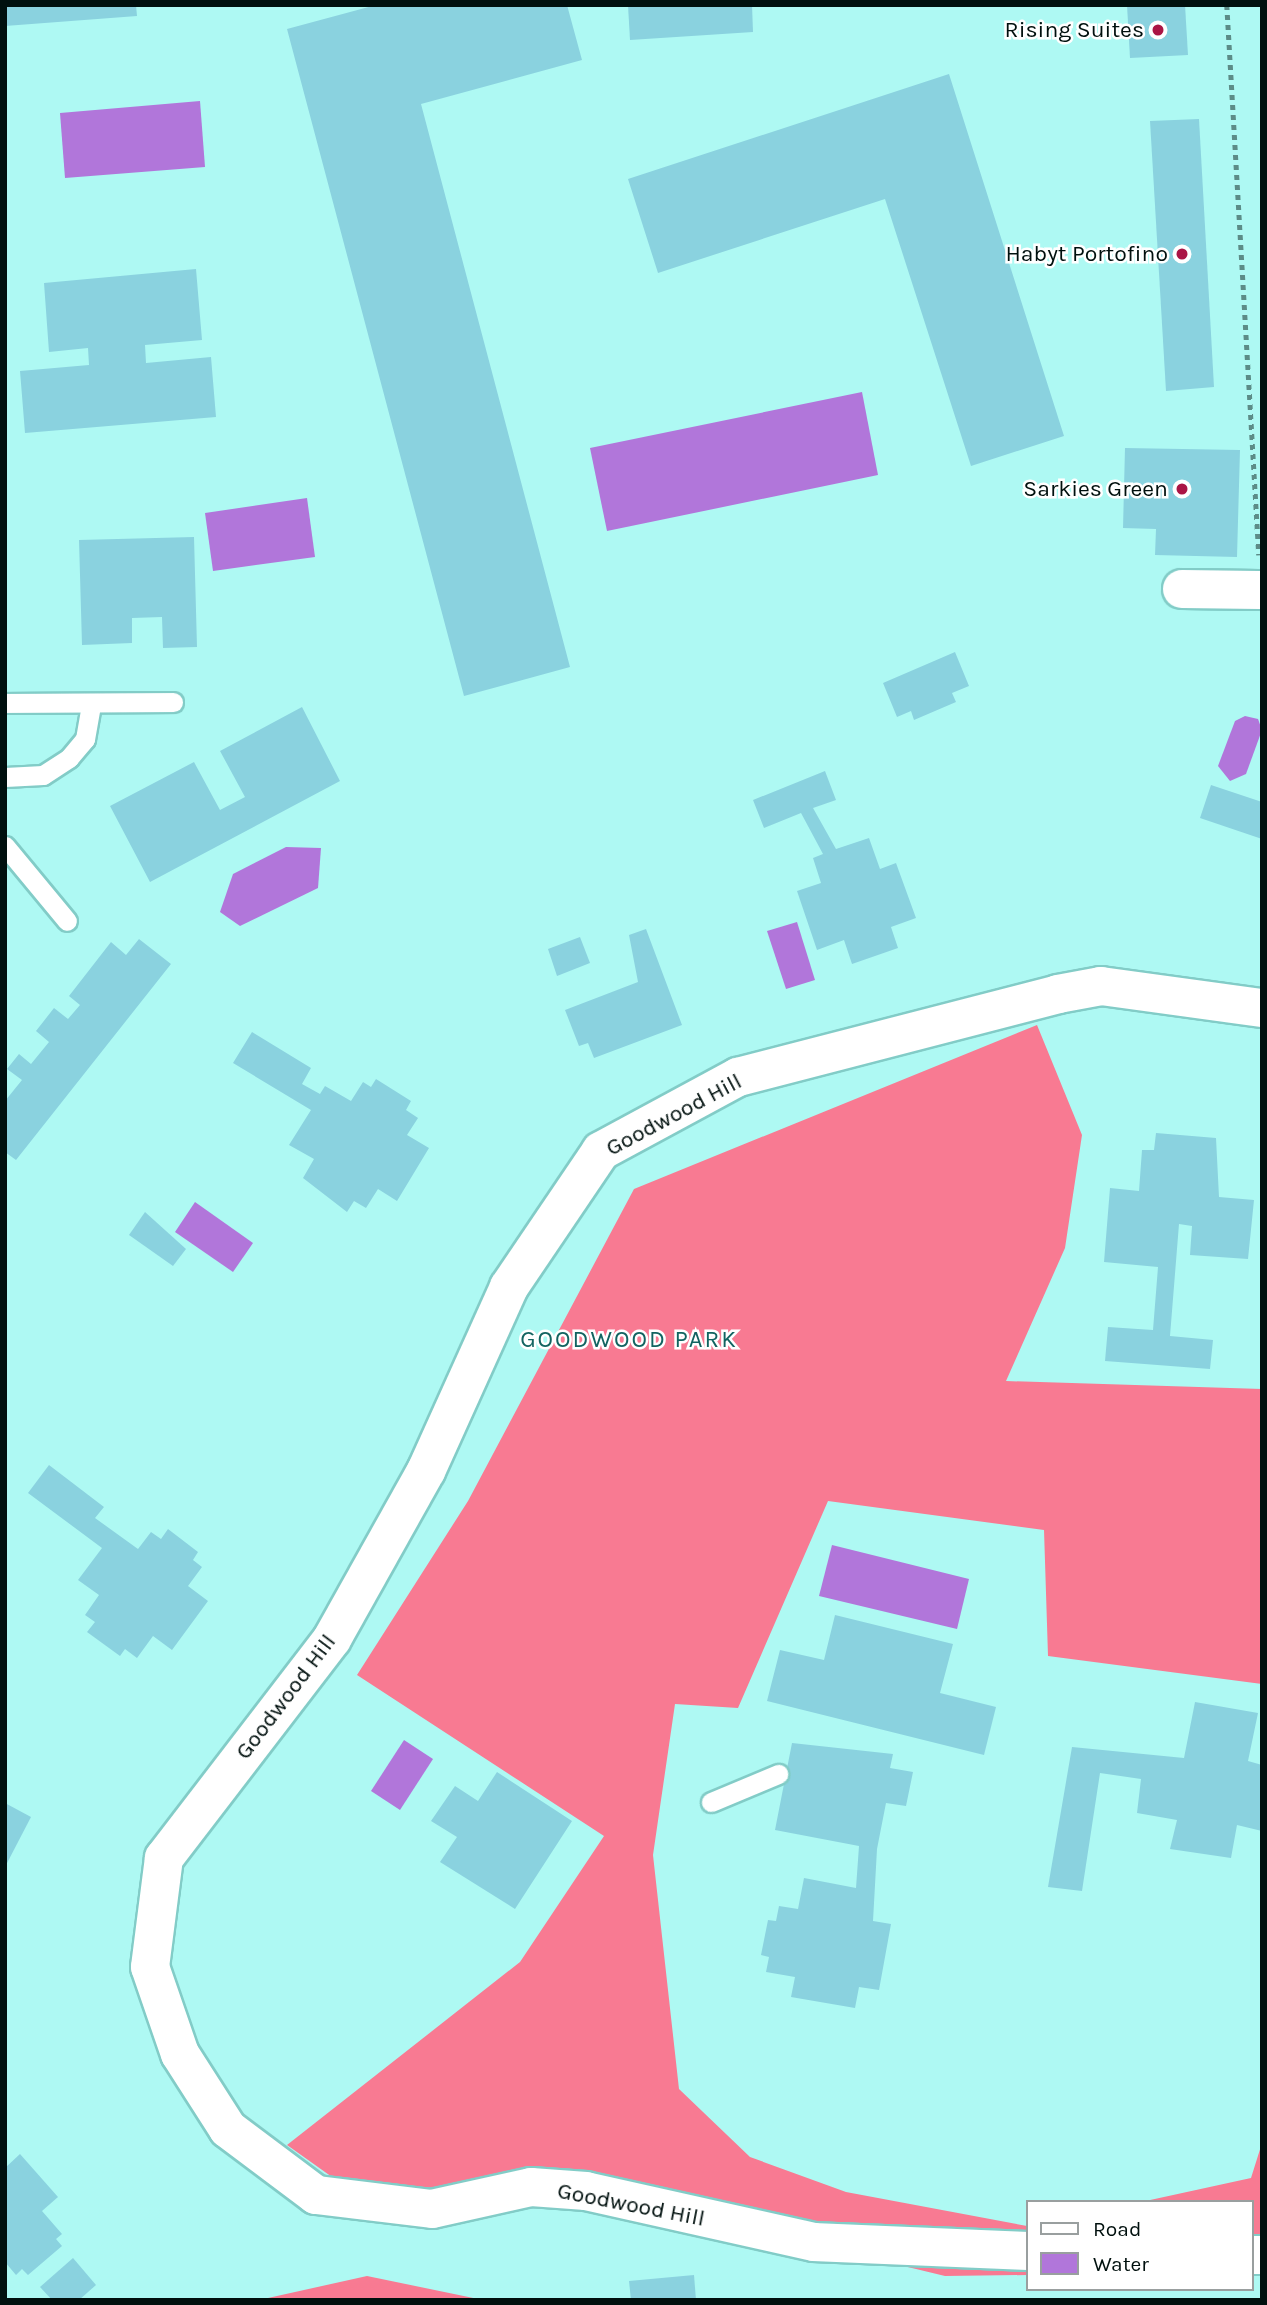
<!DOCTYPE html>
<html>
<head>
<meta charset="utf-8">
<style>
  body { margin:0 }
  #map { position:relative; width:1267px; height:2305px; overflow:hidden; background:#aef9f3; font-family:Karla,sans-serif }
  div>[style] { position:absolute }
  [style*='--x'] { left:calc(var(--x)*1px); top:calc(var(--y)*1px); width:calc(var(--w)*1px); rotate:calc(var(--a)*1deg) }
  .forest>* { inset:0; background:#f87a92 }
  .water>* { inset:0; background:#b176da }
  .building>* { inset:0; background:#8ad2df }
  .path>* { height:4.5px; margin-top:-2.25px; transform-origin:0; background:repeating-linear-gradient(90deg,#5c8c87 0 5px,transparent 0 10px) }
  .roads { filter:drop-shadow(2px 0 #82ccc7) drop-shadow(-2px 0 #82ccc7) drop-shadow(0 2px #82ccc7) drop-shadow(0 -2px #82ccc7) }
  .service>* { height:19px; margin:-9.5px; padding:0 9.5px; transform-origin:9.5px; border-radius:9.5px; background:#fff }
  .minor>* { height:38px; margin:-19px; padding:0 19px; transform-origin:19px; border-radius:19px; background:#fff }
  .dots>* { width:19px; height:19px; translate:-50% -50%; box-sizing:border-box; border:4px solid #fff; border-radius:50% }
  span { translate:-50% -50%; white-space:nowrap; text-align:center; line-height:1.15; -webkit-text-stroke:5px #fff; paint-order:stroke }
  .poi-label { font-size:23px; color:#00100e }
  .right { translate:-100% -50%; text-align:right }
  .street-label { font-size:23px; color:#00100e }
  .neighbourhood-label { font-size:24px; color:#126461; letter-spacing:2px }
  .frame { position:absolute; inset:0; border:7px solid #00100e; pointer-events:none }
  .legend { position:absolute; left:1026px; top:2200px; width:228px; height:91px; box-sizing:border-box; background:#fff; border:2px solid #999f9f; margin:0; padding:9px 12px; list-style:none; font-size:21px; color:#00100e }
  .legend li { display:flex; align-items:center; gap:14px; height:35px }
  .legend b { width:35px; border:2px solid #999f9f }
</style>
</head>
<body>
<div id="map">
  <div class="forest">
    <i style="clip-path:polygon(1037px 1025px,1082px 1135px,1065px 1248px,1006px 1381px,1262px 1389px,1262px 1684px,1048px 1656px,1044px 1530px,828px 1501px,738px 1708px,675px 1704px,653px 1855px,679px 2089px,750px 2157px,846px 2192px,1027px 2226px,1027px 2275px,945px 2276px,767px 2233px,629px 2190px,513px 2210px,370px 2204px,287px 2145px,520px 1962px,604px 1836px,357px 1675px,468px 1501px,634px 1189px)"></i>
    <i style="clip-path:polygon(1262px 2143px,1262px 2255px,1251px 2256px,1251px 2202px,1141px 2202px,1251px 2178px)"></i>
    <i style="clip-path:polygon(367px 2276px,483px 2300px,259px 2300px)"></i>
  </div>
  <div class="water">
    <i style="clip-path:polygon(200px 101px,205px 167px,65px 178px,60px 113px)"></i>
    <i style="clip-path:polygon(862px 392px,878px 475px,607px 531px,590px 448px)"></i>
    <i style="clip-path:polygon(307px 498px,315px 557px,213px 571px,205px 513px)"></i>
    <i style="clip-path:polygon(1245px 716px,1258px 719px,1262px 730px,1246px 774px,1230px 781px,1218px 766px,1235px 721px)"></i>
    <i style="clip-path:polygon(286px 847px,321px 848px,318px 888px,240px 926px,220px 912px,233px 874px)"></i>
    <i style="clip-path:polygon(797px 922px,815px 980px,786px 989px,767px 931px)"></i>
    <i style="clip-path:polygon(195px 1202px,253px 1243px,233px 1272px,175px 1232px)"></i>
    <i style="clip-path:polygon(832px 1545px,969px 1579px,957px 1629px,819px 1596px)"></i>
    <i style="clip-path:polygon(404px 1740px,433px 1759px,400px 1810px,371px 1791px)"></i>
  </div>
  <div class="building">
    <i style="clip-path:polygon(5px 5px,136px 5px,137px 16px,5px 26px)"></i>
    <i style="clip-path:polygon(376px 5px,567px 5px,582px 60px,421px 104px,570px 667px,464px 696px,287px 29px)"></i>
    <i style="clip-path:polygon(628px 5px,752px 5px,753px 32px,630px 40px)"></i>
    <i style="clip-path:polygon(1127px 5px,1185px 5px,1188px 55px,1130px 58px)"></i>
    <i style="clip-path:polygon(949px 74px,1064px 436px,971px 466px,885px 199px,658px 273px,628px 179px)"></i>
    <i style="clip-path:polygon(1199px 119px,1214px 387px,1166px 391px,1150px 121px)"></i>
    <i style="clip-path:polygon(196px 269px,202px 340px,145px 345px,146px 363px,211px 357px,216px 417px,25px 433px,20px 371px,89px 365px,88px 348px,49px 352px,44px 283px)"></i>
    <i style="clip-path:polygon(1125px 448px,1240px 450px,1237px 557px,1155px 555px,1156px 529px,1123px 528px)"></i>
    <i style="clip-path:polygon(194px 537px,197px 647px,163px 648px,162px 617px,132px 618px,132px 643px,82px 645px,79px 540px)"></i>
    <i style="clip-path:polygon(955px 652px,969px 686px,952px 693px,956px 702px,914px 720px,911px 711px,897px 717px,883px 683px)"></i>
    <i style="clip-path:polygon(302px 707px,340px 781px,150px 882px,110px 806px,194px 762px,220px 810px,245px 797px,220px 751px)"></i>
    <i style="clip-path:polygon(825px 771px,836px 800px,813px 808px,836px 849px,869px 838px,880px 869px,896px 863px,916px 918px,891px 927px,898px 948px,852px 964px,844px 940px,817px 950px,797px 891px,821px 883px,813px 858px,823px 854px,801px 813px,764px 828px,753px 800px)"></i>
    <i style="clip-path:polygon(1211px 785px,1262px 802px,1262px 839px,1200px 818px)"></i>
    <i style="clip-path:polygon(646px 929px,682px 1025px,594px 1058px,588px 1043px,579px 1046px,565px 1010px,638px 982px,629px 935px)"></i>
    <i style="clip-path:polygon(580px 937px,590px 963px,557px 976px,548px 949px)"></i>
    <i style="clip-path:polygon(139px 939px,171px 964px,16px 1160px,5px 1152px,5px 1101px,22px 1080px,7px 1069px,19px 1054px,31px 1064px,49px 1042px,36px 1031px,54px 1008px,68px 1019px,80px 1005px,69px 996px,111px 942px,126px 955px)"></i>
    <i style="clip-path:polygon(252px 1032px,311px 1068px,302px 1084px,320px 1094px,325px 1086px,351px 1101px,363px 1082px,371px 1087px,376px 1079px,411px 1101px,406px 1110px,418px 1118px,407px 1135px,429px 1148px,397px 1201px,378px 1189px,366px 1208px,354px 1201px,347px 1212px,303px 1178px,314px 1159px,289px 1145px,311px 1110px,233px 1063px)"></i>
    <i style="clip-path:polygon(1156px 1133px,1216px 1138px,1219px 1197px,1254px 1200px,1248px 1259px,1190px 1255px,1192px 1226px,1179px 1224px,1170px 1336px,1213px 1340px,1210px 1369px,1105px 1361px,1108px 1327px,1153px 1330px,1158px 1267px,1104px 1262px,1110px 1188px,1139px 1191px,1142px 1150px,1154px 1150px)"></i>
    <i style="clip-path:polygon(145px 1212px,186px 1249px,173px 1266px,129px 1235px)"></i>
    <i style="clip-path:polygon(49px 1465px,104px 1507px,95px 1518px,138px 1549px,151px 1532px,161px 1539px,168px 1529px,198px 1552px,193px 1560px,202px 1567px,188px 1586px,208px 1601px,172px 1650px,153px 1636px,137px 1658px,125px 1649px,120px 1656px,87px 1632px,95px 1622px,85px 1615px,99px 1595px,78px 1580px,102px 1548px,28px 1493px)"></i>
    <i style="clip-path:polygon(835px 1615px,953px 1644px,940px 1693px,996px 1707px,984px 1755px,767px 1701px,780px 1650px,824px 1660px)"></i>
    <i style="clip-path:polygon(1195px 1702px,1258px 1713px,1248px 1761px,1262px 1765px,1262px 1831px,1237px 1825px,1231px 1858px,1170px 1849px,1177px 1820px,1137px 1813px,1141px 1779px,1100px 1773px,1082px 1891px,1048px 1887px,1072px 1747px,1184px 1758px)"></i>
    <i style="clip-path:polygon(792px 1743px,893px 1754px,890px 1768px,913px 1772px,906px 1806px,886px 1803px,877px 1849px,873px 1921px,891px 1924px,879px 1990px,859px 1987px,855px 2008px,791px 1997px,795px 1977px,766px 1972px,769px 1957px,761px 1955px,768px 1920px,776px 1921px,779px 1906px,798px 1909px,804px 1878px,856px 1888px,859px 1846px,775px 1830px)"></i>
    <i style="clip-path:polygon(497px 1772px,572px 1821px,515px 1909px,440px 1862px,457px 1837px,431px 1821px,455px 1786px,478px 1801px)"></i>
    <i style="clip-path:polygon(5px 1803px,31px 1817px,5px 1867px)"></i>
    <i style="clip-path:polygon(20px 2154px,58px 2197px,42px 2211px,62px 2234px,56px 2239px,62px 2246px,28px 2275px,22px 2269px,16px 2275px,5px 2262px,5px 2168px)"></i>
    <i style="clip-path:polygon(73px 2258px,96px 2285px,79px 2300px,52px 2300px,40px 2287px)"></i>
    <i style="clip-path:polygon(694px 2275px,696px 2300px,631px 2300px,629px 2281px)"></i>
  </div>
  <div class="path">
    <i style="--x:1227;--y:5;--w:551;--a:86.67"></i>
  </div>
  <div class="roads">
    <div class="service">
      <i style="--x:5;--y:703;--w:168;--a:-0.3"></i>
      <i style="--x:5;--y:777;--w:38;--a:-3"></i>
      <i style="--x:43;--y:775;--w:31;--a:-33"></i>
      <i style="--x:69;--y:758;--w:25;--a:-50"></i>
      <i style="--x:85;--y:739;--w:34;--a:-80"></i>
      <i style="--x:5;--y:846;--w:97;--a:50.4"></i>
      <i style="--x:711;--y:1802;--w:73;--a:-22.7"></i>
    </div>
    <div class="minor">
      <i style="--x:1182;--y:589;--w:80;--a:0.7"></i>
      <i style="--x:1027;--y:2251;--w:213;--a:-177.6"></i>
      <i style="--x:814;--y:2242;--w:234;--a:-167.4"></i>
      <i style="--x:586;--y:2191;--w:55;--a:-175.8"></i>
      <i style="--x:531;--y:2187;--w:101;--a:167.5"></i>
      <i style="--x:432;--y:2209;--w:117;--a:-173.1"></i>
      <i style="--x:316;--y:2195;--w:110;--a:-143.1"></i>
      <i style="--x:228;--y:2129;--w:89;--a:-122.6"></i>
      <i style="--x:180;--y:2054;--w:92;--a:-109"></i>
      <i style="--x:150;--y:1967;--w:110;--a:-82.7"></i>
      <i style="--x:164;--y:1858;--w:276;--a:-52.5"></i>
      <i style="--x:332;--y:1639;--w:193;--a:-60.8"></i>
      <i style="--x:426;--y:1471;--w:202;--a:-65.7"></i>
      <i style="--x:509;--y:1287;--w:164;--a:-55.9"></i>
      <i style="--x:601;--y:1151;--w:156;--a:-28.4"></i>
      <i style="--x:738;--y:1077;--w:331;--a:-14.5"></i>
      <i style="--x:1058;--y:994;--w:44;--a:-10.5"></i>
      <i style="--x:1101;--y:986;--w:162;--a:7.8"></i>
      <i style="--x:1251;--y:2255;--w:11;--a:0"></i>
    </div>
  </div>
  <div class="dots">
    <i style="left:1158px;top:30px;background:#aa1545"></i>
    <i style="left:1182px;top:254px;background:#aa1545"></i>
    <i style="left:1182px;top:489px;background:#aa1545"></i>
  </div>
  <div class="poi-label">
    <span class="right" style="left:1144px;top:30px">Rising Suites</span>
    <span class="right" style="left:1168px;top:254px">Habyt Portofino</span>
    <span class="right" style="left:1168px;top:489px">Sarkies Green</span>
  </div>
  <div class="street-label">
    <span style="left:674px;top:1115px;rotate:-28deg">Goodwood Hill</span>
    <span style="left:286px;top:1697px;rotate:-53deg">Goodwood Hill</span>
    <span style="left:631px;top:2205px;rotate:11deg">Goodwood Hill</span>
  </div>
  <div class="neighbourhood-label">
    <span style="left:629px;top:1340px">GOODWOOD PARK</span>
  </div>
  <div class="frame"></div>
  <ul class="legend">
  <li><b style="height:9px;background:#fff"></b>Road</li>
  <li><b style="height:19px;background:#b176da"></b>Water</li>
  </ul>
</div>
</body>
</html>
